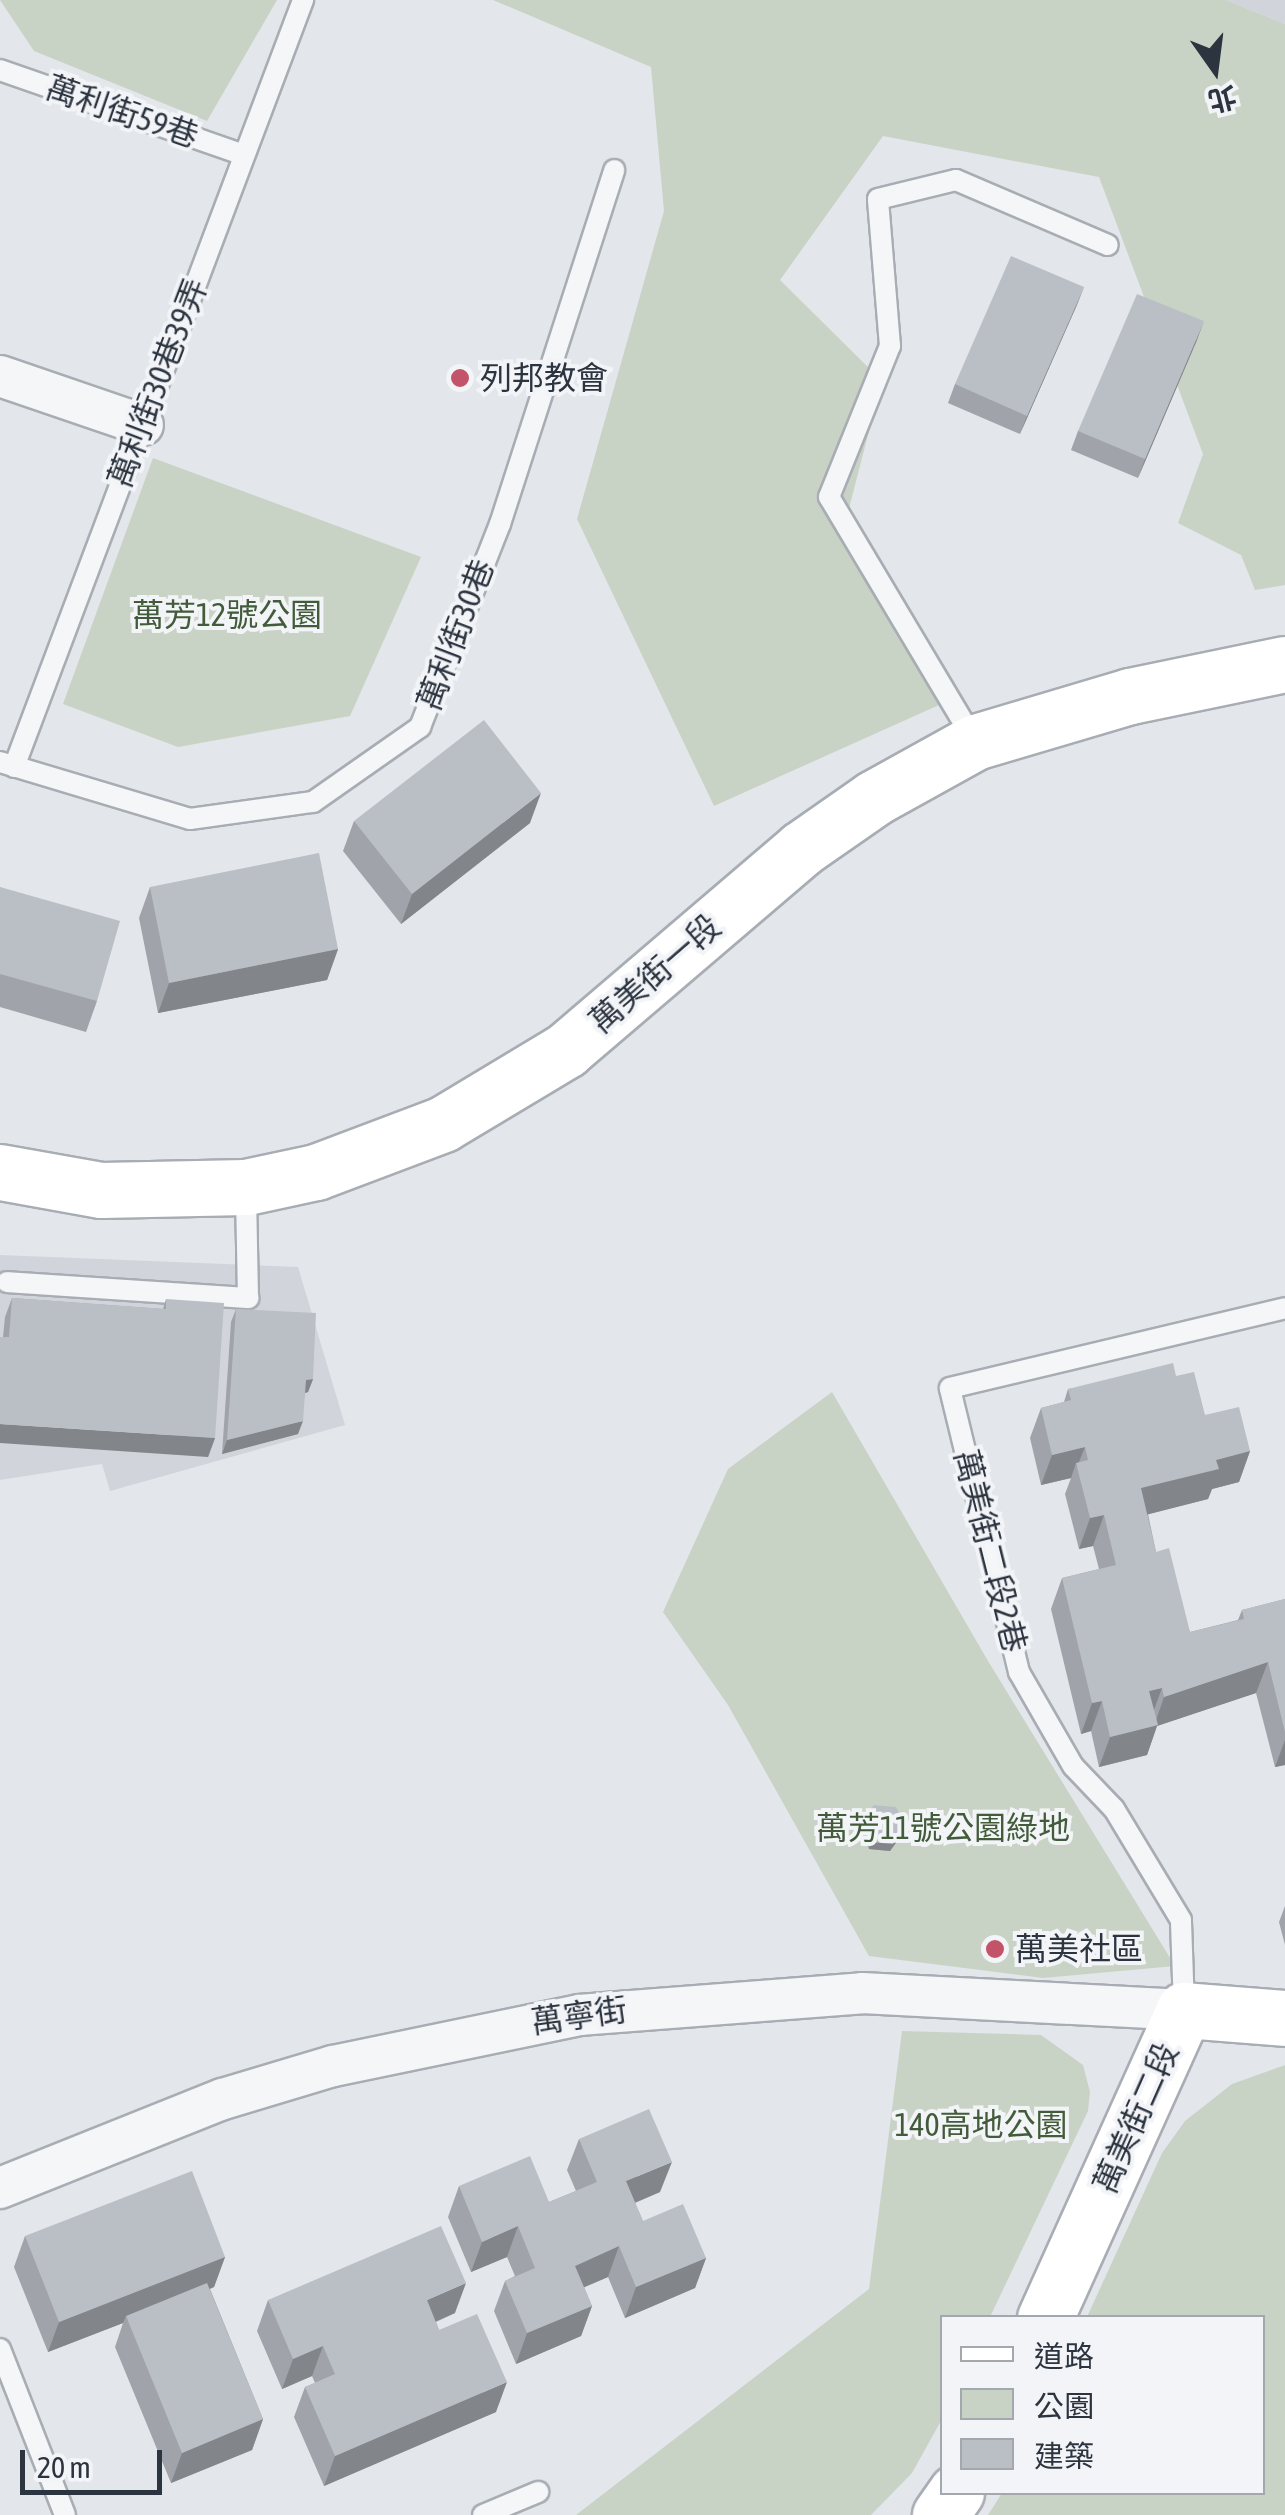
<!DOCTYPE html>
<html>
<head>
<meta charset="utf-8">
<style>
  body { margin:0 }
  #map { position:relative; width:1285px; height:2515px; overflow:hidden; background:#e3e6ea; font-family:"Asap Condensed","Noto Sans TC",sans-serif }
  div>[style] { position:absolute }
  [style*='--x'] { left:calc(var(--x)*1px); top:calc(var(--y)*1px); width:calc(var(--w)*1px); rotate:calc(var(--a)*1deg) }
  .built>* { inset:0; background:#d1d5db }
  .green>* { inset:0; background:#c9d3c5 }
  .roads { filter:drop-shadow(2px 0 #a8adb4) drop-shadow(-2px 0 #a8adb4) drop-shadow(0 2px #a8adb4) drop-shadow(0 -2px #a8adb4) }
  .lane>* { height:20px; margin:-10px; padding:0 10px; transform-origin:10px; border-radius:10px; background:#f5f6f8 }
  .street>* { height:40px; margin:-20px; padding:0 20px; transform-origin:20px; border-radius:20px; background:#f5f6f8 }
  .secondary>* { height:55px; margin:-27.5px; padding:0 27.5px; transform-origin:27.5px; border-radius:27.5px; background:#fff }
  .wall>* { inset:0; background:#a0a4aa }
  .shaded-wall>* { inset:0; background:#82868b }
  .building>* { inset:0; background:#babfc6 }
  .dots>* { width:28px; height:28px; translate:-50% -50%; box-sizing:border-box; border:5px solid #f2f4f7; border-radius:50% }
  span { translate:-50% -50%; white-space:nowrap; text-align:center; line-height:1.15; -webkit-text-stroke:8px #f2f4f7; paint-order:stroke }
  .street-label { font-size:32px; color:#2c3440 }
  .poi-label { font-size:32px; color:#2c3440 }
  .left { translate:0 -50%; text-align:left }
  .park-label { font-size:32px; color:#425b3a }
  .legend { position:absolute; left:940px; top:2315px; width:325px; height:180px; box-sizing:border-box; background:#f2f4f7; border:2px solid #a3a7ae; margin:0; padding:12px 18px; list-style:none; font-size:30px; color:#2c3440 }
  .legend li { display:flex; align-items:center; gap:20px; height:50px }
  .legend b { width:50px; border:2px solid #a3a7ae }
  .north { position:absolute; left:1165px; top:20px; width:100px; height:100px; -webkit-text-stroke:8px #f2f4f7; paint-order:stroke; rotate:166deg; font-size:28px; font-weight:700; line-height:40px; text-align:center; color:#2c3440 }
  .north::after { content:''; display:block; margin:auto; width:35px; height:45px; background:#2c3440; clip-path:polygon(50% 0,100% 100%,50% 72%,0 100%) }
  .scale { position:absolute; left:20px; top:2450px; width:142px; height:45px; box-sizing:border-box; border:5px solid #2c3440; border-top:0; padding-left:12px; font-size:30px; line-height:35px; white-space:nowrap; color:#2c3440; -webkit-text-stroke:8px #f2f4f7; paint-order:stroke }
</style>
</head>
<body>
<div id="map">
  <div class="built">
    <i style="clip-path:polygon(1226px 0,1285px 0,1285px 24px)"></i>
    <i style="clip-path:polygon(0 1255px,298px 1267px,345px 1425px,110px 1491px,102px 1464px,0 1480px)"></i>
  </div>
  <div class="green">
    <i style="clip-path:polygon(0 0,277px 0,207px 121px,34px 51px)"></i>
    <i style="clip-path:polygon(493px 0,1226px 0,1285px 24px,1285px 585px,1255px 590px,1241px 555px,1178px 523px,1203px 454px,1099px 177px,883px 136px,780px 280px,882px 381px,847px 516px,939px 705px,714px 806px,577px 519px,664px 211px,651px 67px)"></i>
    <i style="clip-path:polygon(153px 458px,421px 557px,350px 716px,178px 747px,63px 704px)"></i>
    <i style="clip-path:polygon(832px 1392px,988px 1661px,1175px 1966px,1043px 1978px,869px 1956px,728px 1705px,663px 1612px,728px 1469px)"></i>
    <i style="clip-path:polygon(902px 2031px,1041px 2035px,1083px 2065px,1090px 2092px,1088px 2111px,990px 2317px,942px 2318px,942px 2419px,912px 2473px,871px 2515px,576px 2515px,869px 2289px)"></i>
    <i style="clip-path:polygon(1285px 2065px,1285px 2515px,988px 2515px,1002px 2493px,1262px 2492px,1262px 2318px,1087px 2317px,1162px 2153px,1185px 2121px,1232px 2084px)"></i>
  </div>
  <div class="roads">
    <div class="lane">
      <i style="--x:0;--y:70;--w:258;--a:19.2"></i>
      <i style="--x:974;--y:740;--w:283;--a:-120.8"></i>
      <i style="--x:829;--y:497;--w:163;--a:-68"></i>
      <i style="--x:890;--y:346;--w:147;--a:-94.7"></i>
      <i style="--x:878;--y:199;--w:80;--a:-13.7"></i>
      <i style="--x:956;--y:180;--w:165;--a:23.2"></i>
      <i style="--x:0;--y:762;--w:198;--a:16.7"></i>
      <i style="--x:190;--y:819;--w:124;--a:-7.9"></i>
      <i style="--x:313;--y:802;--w:131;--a:-35"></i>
      <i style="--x:420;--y:727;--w:218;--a:-68.5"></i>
      <i style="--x:500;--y:524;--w:372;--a:-72.1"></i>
      <i style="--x:14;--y:767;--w:820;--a:-69.35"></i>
      <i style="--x:7;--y:1282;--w:242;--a:3.8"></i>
      <i style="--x:248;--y:1298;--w:109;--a:-91.1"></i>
      <i style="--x:1184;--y:2008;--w:88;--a:-92"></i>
      <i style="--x:1181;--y:1920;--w:130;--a:-121.1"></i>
      <i style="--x:1114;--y:1809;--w:59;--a:-133.6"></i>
      <i style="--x:1073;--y:1766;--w:108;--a:-119.9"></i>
      <i style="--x:1019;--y:1672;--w:292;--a:-103.7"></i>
      <i style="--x:950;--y:1388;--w:344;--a:-13.4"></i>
      <i style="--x:0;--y:2349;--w:178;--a:68.6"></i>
      <i style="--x:483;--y:2515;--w:60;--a:-22.7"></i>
    </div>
    <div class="street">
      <i style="--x:0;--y:376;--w:151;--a:18.9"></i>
      <i style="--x:0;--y:2188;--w:240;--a:-21.8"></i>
      <i style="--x:223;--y:2099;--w:115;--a:-16.7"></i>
      <i style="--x:333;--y:2066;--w:251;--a:-11.7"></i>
      <i style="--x:579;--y:2015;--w:284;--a:-4.4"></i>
      <i style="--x:862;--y:1993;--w:322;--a:3"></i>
    </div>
    <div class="secondary">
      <i style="--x:0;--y:1172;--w:103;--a:10.1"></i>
      <i style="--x:101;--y:1190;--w:145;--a:-1.2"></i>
      <i style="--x:246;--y:1187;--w:72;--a:-12.1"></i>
      <i style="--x:316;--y:1172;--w:136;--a:-20.7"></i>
      <i style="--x:443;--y:1124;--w:144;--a:-31"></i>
      <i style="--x:566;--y:1050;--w:309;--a:-40.5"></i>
      <i style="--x:801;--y:849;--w:89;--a:-34.9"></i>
      <i style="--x:874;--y:798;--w:115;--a:-29"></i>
      <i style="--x:975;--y:742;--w:162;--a:-16.5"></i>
      <i style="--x:1130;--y:696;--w:158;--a:-11.7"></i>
      <i style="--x:1045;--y:2318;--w:338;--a:-65.7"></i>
      <i style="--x:1184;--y:2010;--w:101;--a:4.5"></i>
      <i style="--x:940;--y:2515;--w:28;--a:-55"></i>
    </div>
  </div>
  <div class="wall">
    <i style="clip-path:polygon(1084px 287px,1020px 434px,948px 403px,955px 384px)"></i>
    <i style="clip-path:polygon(1197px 340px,1138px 478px,1071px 450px,1078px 431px)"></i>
    <i style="clip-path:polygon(354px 821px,530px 823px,401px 924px,343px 851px)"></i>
    <i style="clip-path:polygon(0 887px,97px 1001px,86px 1032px,0 1007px)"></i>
    <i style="clip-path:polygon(150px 887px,338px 949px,327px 980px,158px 1013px,139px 918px)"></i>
    <i style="clip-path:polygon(12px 1298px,163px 1309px,166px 1299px,215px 1438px,208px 1457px,3px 1337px,5px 1317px)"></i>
    <i style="clip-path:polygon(236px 1309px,313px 1379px,308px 1392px,305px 1393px,298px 1434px,222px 1454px,231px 1322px)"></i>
    <i style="clip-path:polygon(1176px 1376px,1205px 1415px,1250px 1451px,1239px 1482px,1212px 1489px,1208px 1499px,1148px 1514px,1156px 1552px,1190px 1632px,1238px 1620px,1242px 1610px,1285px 1599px,1285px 1765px,1275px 1767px,1256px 1693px,1157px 1726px,1147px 1755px,1099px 1767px,1091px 1731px,1081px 1734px,1051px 1609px,1062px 1578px,1099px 1569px,1093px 1546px,1079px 1549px,1065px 1494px,1071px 1478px,1041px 1485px,1030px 1438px,1041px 1408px,1064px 1402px,1068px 1389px)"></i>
    <i style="clip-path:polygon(862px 1823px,905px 1826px,903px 1833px,890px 1851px,869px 1849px,859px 1829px)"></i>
    <i style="clip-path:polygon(1285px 1906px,1285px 1945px,1279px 1922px)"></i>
    <i style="clip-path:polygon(579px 2139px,660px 2192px,635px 2203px,643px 2221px,706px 2258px,695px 2288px,625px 2318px,608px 2277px,584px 2287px,592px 2306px,581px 2336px,516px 2364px,494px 2311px,505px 2281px,515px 2276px,507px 2257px,471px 2272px,448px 2217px,459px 2186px,549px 2202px,576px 2191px,567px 2170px)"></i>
    <i style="clip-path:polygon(25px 2236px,225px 2257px,214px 2287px,210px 2289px,263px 2419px,252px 2450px,171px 2483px,115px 2347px,123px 2323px,48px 2352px,14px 2267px)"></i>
    <i style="clip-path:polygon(268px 2300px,455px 2313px,436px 2322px,439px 2330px,496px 2412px,324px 2486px,294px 2417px,305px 2387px,315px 2383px,312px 2376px,282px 2389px,257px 2331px)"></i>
  </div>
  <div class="shaded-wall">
    <i style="clip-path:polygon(1084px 287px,1077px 305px,1020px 434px,1027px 416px)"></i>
    <i style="clip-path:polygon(1204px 321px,1197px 340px,1138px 478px,1145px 459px)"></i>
    <i style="clip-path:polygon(541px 793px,530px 823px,401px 924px,412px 894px)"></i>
    <i style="clip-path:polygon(338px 949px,327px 980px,158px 1013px,169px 983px)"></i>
    <i style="clip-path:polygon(313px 1379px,308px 1392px,302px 1394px,306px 1380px)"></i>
    <i style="clip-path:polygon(303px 1421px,298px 1434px,222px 1454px,227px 1440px)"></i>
    <i style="clip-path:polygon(0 1424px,215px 1438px,208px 1457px,0 1443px)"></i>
    <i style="clip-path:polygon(1085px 1447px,1077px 1467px,1076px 1463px,1071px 1478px,1041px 1485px,1052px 1455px)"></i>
    <i style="clip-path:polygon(1250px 1451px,1239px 1482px,1212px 1489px,1208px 1499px,1130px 1519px,1141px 1488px,1216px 1460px)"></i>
    <i style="clip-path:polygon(1104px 1515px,1093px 1546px,1079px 1549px,1090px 1518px)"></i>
    <i style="clip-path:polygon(1268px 1662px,1256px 1693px,1157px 1726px,1147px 1755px,1099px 1767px,1110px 1737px,1154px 1726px,1164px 1697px)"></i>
    <i style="clip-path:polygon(1162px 1688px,1151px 1718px,1149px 1691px)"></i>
    <i style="clip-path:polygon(1102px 1701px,1091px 1731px,1081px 1734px,1092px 1703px)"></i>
    <i style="clip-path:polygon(1285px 1740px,1285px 1765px,1275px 1767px)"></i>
    <i style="clip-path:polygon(905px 1826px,903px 1833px,890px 1851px,869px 1849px,871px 1842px)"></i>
    <i style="clip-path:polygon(672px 2162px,660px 2192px,615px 2211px,626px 2181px)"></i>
    <i style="clip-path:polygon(518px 2226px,507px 2257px,471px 2272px,482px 2242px)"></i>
    <i style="clip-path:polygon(619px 2246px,608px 2277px,564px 2296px,575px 2266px)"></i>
    <i style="clip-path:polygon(225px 2257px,214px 2287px,128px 2321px,126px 2316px,123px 2323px,48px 2352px,59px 2322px)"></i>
    <i style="clip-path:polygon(706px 2258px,695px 2288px,625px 2318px,636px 2287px)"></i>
    <i style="clip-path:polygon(466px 2283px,455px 2313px,416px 2330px,427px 2300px)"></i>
    <i style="clip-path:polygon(592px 2306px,581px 2336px,516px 2364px,527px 2333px)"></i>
    <i style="clip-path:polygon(323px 2346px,312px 2376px,282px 2389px,293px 2359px)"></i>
    <i style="clip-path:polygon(507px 2382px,496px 2412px,324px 2486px,335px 2456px)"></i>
    <i style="clip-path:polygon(263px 2419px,252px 2450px,171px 2483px,182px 2453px)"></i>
  </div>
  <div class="building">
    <i style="clip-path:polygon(1011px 256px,1084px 287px,1027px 416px,955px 384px)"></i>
    <i style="clip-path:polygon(1137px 294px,1204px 321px,1145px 459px,1078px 431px)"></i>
    <i style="clip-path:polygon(484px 720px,541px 793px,412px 894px,354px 821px)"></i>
    <i style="clip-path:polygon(319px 853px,338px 949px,169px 983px,150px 887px)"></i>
    <i style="clip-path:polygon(0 887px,120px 921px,97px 1001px,0 974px)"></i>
    <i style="clip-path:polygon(12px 1298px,166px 1309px,166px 1299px,224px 1303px,215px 1438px,0 1424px,0 1337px,9px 1337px)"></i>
    <i style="clip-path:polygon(236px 1309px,316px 1313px,313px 1379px,306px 1380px,303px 1421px,227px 1440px)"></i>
    <i style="clip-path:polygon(1173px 1363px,1176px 1376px,1194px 1372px,1205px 1415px,1239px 1407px,1250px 1451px,1216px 1460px,1219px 1469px,1141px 1488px,1156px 1552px,1169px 1548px,1190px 1632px,1244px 1619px,1242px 1610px,1285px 1599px,1285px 1732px,1268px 1662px,1164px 1697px,1162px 1688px,1149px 1691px,1158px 1725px,1110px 1737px,1102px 1701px,1092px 1703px,1062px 1578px,1116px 1565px,1104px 1515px,1090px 1518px,1076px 1463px,1088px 1460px,1085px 1447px,1052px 1455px,1041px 1408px,1071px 1400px,1068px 1389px)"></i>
    <i style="clip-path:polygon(874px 1805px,896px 1807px,905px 1826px,893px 1844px,871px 1842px,862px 1823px)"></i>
    <i style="clip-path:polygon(649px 2109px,672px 2162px,626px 2181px,643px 2221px,683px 2204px,706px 2258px,636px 2287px,619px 2246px,575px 2266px,592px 2306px,527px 2333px,505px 2281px,535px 2268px,518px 2226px,482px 2242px,459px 2186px,530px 2156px,549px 2202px,597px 2182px,579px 2139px)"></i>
    <i style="clip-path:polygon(192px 2171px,225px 2257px,59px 2322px,25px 2236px)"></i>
    <i style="clip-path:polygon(441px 2226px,466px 2283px,427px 2300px,439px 2330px,477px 2314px,507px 2382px,335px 2456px,305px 2387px,335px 2374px,323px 2346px,293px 2359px,268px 2300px)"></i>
    <i style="clip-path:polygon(207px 2283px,263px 2419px,182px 2453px,126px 2316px)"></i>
  </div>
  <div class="dots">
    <i style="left:460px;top:378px;background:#c35368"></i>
    <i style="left:995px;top:1949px;background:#c35368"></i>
  </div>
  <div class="street-label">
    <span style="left:122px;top:112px;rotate:19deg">萬利街59巷</span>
    <span style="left:158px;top:383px;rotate:-69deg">萬利街30巷39弄</span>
    <span style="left:456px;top:635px;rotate:-69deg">萬利街30巷</span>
    <span style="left:655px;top:974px;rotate:-41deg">萬美街一段</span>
    <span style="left:990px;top:1551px;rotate:76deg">萬美街二段2巷</span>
    <span style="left:579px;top:2016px;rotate:-8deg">萬寧街</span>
    <span style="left:1136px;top:2118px;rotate:-66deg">萬美街二段</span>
  </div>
  <div class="poi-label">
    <span class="left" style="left:480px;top:378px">列邦教會</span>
    <span class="left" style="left:1015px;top:1949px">萬美社區</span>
  </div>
  <div class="park-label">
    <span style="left:227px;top:615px">萬芳12號公園</span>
    <span style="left:943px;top:1828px">萬芳11號公園綠地</span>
    <span style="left:981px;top:2125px">140高地公園</span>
  </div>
  <ul class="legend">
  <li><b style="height:12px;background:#fff"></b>道路</li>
  <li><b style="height:28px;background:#c9d3c5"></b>公園</li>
  <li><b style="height:28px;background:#babfc6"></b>建築</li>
  </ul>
  <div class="north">北</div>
  <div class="scale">20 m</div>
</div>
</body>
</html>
